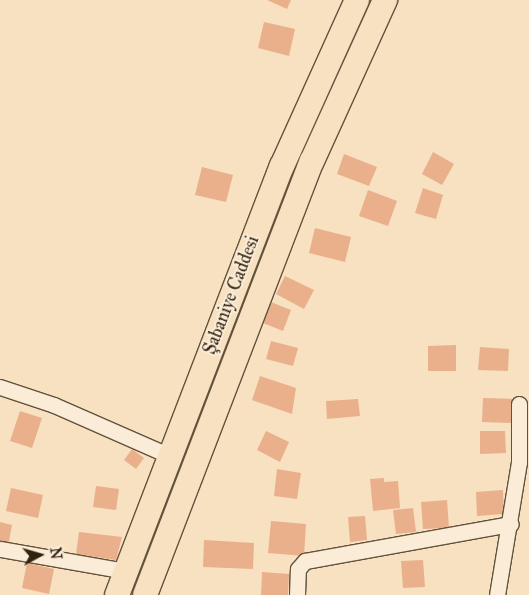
<!DOCTYPE html>
<html>
<head>
<meta charset="utf-8">
<style>
  body { margin:0 }
  #map { position:relative; width:529px; height:595px; overflow:hidden; background:#f7e1c1; font-family:"IM FELL Great Primer",serif }
  div>[style] { position:absolute }
  [style*='--x'] { left:calc(var(--x)*1px); top:calc(var(--y)*1px); width:calc(var(--w)*1px); rotate:calc(var(--a)*1deg) }
  .building>* { inset:0; background:#eab08b }
  .roads { filter:drop-shadow(1px 0 #62523c) drop-shadow(-1px 0 #62523c) drop-shadow(0 1px #62523c) drop-shadow(0 -1px #62523c) }
  .minor>* { height:15px; margin:-7.5px; padding:0 7.5px; transform-origin:7.5px; border-radius:7.5px; background:#faecd7 }
  .trunk>* { height:24px; margin:-12px; padding:0 12px; transform-origin:12px; border-radius:12px; background:#f7e1c1 }
  span { translate:-50% -50%; white-space:nowrap; text-align:center; line-height:1.15; -webkit-text-stroke:4px #faecd7; paint-order:stroke }
  .street-label { font-size:18px; color:#302310 }
  .north { position:absolute; left:15px; top:530px; width:50px; height:50px; -webkit-text-stroke:4px #faecd7; paint-order:stroke; rotate:84deg; font-size:14px; font-weight:700; line-height:20px; text-align:center; color:#302310 }
  .north::after { content:''; display:block; margin:auto; width:18px; height:22px; background:#302310; clip-path:polygon(50% 0,100% 100%,50% 72%,0 100%) }
</style>
</head>
<body>
<div id="map">
  <div class="building">
    <i style="clip-path:polygon(267px 0,291px 0,287px 9px)"></i>
    <i style="clip-path:polygon(264px 22px,295px 29px,289px 56px,258px 48px)"></i>
    <i style="clip-path:polygon(433px 152px,454px 164px,442px 185px,422px 174px)"></i>
    <i style="clip-path:polygon(344px 154px,377px 167px,369px 186px,337px 174px)"></i>
    <i style="clip-path:polygon(202px 167px,233px 175px,226px 202px,195px 195px)"></i>
    <i style="clip-path:polygon(423px 188px,443px 195px,436px 219px,415px 213px)"></i>
    <i style="clip-path:polygon(368px 190px,397px 201px,388px 226px,359px 216px)"></i>
    <i style="clip-path:polygon(315px 228px,351px 237px,345px 262px,309px 253px)"></i>
    <i style="clip-path:polygon(285px 276px,314px 290px,304px 309px,276px 294px)"></i>
    <i style="clip-path:polygon(271px 302px,291px 310px,283px 331px,263px 323px)"></i>
    <i style="clip-path:polygon(271px 341px,298px 348px,293px 366px,266px 359px)"></i>
    <i style="clip-path:polygon(456px 345px,456px 371px,428px 371px,428px 346px)"></i>
    <i style="clip-path:polygon(480px 347px,509px 349px,508px 371px,478px 370px)"></i>
    <i style="clip-path:polygon(260px 376px,296px 388px,292px 414px,252px 400px)"></i>
    <i style="clip-path:polygon(483px 398px,514px 399px,513px 423px,482px 422px)"></i>
    <i style="clip-path:polygon(358px 399px,360px 416px,327px 419px,326px 401px)"></i>
    <i style="clip-path:polygon(20px 411px,42px 418px,32px 448px,10px 441px)"></i>
    <i style="clip-path:polygon(266px 431px,289px 442px,280px 462px,257px 450px)"></i>
    <i style="clip-path:polygon(480px 431px,505px 431px,506px 453px,480px 454px)"></i>
    <i style="clip-path:polygon(132px 449px,144px 458px,136px 469px,124px 460px)"></i>
    <i style="clip-path:polygon(277px 469px,301px 473px,297px 499px,274px 496px)"></i>
    <i style="clip-path:polygon(384px 478px,384px 482px,398px 481px,400px 508px,373px 511px,370px 479px)"></i>
    <i style="clip-path:polygon(96px 486px,119px 489px,116px 510px,93px 507px)"></i>
    <i style="clip-path:polygon(11px 488px,43px 495px,38px 518px,6px 511px)"></i>
    <i style="clip-path:polygon(503px 490px,504px 514px,477px 516px,476px 492px)"></i>
    <i style="clip-path:polygon(447px 500px,449px 528px,423px 529px,421px 502px)"></i>
    <i style="clip-path:polygon(413px 508px,416px 532px,396px 534px,393px 510px)"></i>
    <i style="clip-path:polygon(365px 516px,367px 540px,350px 542px,348px 517px)"></i>
    <i style="clip-path:polygon(271px 521px,306px 524px,304px 556px,268px 553px)"></i>
    <i style="clip-path:polygon(0 522px,12px 525px,8px 547px,0 547px)"></i>
    <i style="clip-path:polygon(79px 532px,122px 537px,116px 560px,76px 554px)"></i>
    <i style="clip-path:polygon(204px 540px,254px 543px,253px 569px,203px 567px)"></i>
    <i style="clip-path:polygon(423px 560px,425px 587px,403px 588px,401px 561px)"></i>
    <i style="clip-path:polygon(27px 563px,54px 569px,49px 594px,22px 588px)"></i>
    <i style="clip-path:polygon(262px 572px,289px 574px,288px 595px,261px 595px)"></i>
  </div>
  <div class="roads">
    <div class="minor">
      <i style="--x:0;--y:387;--w:57;--a:18.4"></i>
      <i style="--x:54;--y:405;--w:124;--a:23.7"></i>
      <i style="--x:0;--y:549;--w:128;--a:9.9"></i>
      <i style="--x:297;--y:595;--w:26;--a:-88"></i>
      <i style="--x:298;--y:569;--w:11;--a:-49"></i>
      <i style="--x:305;--y:561;--w:209;--a:-10.2"></i>
      <i style="--x:497;--y:595;--w:135;--a:-80.6"></i>
      <i style="--x:519;--y:462;--w:58;--a:-90"></i>
    </div>
    <div class="trunk">
      <i style="--x:117;--y:595;--w:460;--a:-69"></i>
      <i style="--x:282;--y:166;--w:182;--a:-65.7"></i>
      <i style="--x:145;--y:595;--w:465;--a:-69"></i>
      <i style="--x:312;--y:161;--w:177;--a:-65.6"></i>
    </div>
  </div>
  <div class="street-label">
    <span style="left:231px;top:295px;rotate:-69deg">Şabaniye Caddesi</span>
  </div>
  <div class="north">N</div>
</div>
</body>
</html>
